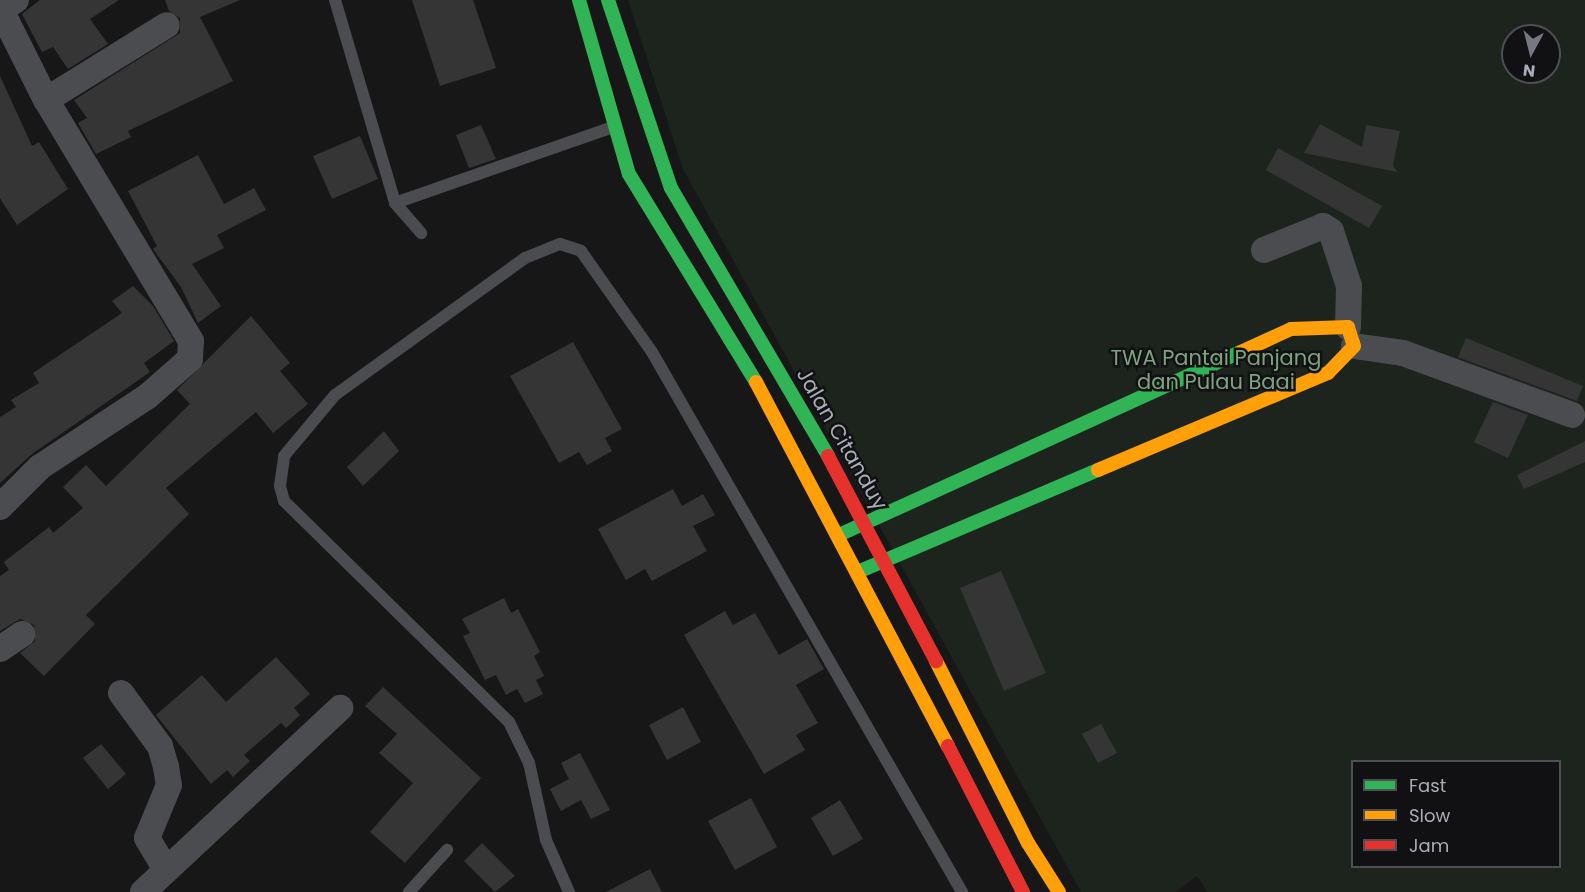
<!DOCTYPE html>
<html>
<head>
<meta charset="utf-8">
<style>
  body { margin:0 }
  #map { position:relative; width:1585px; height:892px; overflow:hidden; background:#171717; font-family:Poppins,sans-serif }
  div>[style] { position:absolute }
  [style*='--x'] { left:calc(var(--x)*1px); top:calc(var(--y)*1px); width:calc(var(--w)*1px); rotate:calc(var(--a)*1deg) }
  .green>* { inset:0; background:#1d241e }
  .building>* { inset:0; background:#353536 }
  .lane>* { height:12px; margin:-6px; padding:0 6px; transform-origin:6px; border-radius:6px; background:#4b4c50 }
  .street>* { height:26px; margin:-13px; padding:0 13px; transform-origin:13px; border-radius:13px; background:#4b4c50 }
  .fast>* { height:14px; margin:-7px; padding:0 7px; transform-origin:7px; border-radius:7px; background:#30b455 }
  .slow>* { height:14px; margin:-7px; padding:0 7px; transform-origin:7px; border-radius:7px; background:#ff9f0a }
  .jam>* { height:14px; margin:-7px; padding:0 7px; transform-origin:7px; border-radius:7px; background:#e5322d }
  span { translate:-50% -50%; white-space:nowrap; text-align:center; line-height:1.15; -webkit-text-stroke:5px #111113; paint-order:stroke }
  .park-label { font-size:21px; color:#7fa381 }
  .street-label { font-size:21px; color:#a8adb8 }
  .legend { position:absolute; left:1351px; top:760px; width:210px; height:108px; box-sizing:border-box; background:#111113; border:2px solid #4d4f55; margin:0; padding:8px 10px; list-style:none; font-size:18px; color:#a8adb8 }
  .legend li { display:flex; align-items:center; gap:12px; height:30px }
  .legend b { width:30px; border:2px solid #4d4f55 }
  .north { position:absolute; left:1501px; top:24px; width:60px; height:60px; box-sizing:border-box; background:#111113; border:2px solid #4d4f55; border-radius:50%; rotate:187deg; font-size:16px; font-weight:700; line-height:24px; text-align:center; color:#a8adb8 }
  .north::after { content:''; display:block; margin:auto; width:21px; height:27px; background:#757880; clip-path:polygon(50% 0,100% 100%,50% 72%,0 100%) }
</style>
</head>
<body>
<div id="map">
  <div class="green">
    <i style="clip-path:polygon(evenodd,628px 0,1585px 0,1585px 892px,1207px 892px,1197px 876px,1176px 892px,1081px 892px,683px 169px,628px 0,1513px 36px,1549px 36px,1549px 72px,1513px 72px,1513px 36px,628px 0,1352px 762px,1560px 762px,1560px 866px,1352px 866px,1352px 762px)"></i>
  </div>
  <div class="building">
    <i style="clip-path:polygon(40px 0,119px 0,90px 19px,108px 44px,68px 69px,53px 47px,42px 52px,22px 14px)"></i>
    <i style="clip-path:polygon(165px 0,240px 0,200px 17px,233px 81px,128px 131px,131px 137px,96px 154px,78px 123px,87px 118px,74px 100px,180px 33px,180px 18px,169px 11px)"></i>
    <i style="clip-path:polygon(412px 0,473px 0,496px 68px,440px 86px)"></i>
    <i style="clip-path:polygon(0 76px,32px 146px,39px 142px,68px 189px,17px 225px,0 198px)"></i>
    <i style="clip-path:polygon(1320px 124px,1362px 147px,1366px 125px,1400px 131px,1393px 165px,1397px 172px,1304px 153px)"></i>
    <i style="clip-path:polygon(481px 125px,496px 159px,469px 168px,456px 135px)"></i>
    <i style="clip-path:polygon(360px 136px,378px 179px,332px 199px,313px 156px)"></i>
    <i style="clip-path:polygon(1278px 148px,1382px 206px,1369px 228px,1266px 170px)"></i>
    <i style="clip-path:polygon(198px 155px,224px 204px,254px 188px,266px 210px,217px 235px,224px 248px,192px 264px,221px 306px,198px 323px,181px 287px,153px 249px,157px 246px,128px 191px)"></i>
    <i style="clip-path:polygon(133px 286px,153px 306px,174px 341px,144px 363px,150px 372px,32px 454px,0 483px,0 417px,16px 407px,11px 400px,39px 383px,33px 373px,122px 313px,112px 301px)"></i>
    <i style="clip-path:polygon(251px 316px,290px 363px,280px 371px,308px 404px,273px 433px,256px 412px,166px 488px,189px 514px,86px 615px,95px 624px,44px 676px,20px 653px,35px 641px,34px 625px,20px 619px,0 631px,0 576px,9px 570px,4px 562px,49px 527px,53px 533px,83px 508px,63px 487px,86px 465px,106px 486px,159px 434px,190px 404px,177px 390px)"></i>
    <i style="clip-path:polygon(1466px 338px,1583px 386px,1577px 401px,1458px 357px)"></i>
    <i style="clip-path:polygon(573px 342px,622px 429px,605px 438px,612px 451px,587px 465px,579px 452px,559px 463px,510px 376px)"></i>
    <i style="clip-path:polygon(1493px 402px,1528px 415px,1508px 458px,1474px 442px)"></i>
    <i style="clip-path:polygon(384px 431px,399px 451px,363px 486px,347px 467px)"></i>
    <i style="clip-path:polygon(1585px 441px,1585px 462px,1524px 489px,1517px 475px)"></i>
    <i style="clip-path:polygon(673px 489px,682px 506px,703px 494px,715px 515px,693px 526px,707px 551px,652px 581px,645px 569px,626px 580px,598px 529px)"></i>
    <i style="clip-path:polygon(1001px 571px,1046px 673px,1004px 691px,960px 588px)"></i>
    <i style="clip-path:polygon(504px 598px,511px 613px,518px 609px,540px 652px,534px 656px,544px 676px,536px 680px,543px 694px,525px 703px,517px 689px,506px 695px,496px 675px,485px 680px,463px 636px,470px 633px,462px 619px)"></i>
    <i style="clip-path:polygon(725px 611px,733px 625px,755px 613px,779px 655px,807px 639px,824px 669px,796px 685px,818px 723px,796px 735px,805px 750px,764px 774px,684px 635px)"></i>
    <i style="clip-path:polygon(276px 657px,310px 694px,294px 708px,300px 715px,286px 728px,281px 723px,244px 755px,250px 761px,233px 777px,227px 770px,211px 784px,156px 715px,202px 675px,226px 702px)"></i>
    <i style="clip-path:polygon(383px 687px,481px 778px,405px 863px,370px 832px,413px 783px,379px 753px,397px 734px,365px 706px)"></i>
    <i style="clip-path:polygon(683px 707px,701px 742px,667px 760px,649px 725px)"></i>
    <i style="clip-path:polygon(1101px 724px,1117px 753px,1098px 763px,1082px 734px)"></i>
    <i style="clip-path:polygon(101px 744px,126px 774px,108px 789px,83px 758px)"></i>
    <i style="clip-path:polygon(580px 753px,610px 810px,591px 819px,581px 800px,561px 811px,550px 789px,569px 779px,561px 763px)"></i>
    <i style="clip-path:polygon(751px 798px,777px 847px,735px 870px,708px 821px)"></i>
    <i style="clip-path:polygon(840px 800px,863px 839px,833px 856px,811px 818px)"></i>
    <i style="clip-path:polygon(482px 843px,515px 876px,495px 892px,464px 861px)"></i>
    <i style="clip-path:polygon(650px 869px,662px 892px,606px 892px)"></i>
  </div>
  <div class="lane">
    <i style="--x:335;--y:0;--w:212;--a:73.5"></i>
    <i style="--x:395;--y:203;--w:40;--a:49"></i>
    <i style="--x:395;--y:203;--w:231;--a:-19.2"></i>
    <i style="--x:409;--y:892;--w:57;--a:-47.9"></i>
    <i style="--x:569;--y:892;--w:57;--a:-113.9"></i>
    <i style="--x:546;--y:840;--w:79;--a:-102.4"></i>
    <i style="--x:529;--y:763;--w:46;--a:-116"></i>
    <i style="--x:509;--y:722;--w:315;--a:-135.5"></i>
    <i style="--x:284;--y:501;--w:16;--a:-105"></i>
    <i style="--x:280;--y:486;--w:30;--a:-82"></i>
    <i style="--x:284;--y:456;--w:80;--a:-50.1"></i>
    <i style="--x:335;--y:395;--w:234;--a:-35.8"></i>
    <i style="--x:525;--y:258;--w:38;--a:-22"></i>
    <i style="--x:560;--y:244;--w:22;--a:18"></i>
    <i style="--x:581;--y:251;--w:123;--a:54.9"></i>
    <i style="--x:652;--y:352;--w:623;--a:60.14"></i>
  </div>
  <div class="street">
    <i style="--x:46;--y:100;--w:142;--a:-31.8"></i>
    <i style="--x:1264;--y:250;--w:64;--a:-22.1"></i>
    <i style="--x:1323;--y:226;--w:9;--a:32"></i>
    <i style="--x:1331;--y:231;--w:58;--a:71.9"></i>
    <i style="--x:1349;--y:286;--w:41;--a:91.4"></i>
    <i style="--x:1354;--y:346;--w:49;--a:8.1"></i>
    <i style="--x:1403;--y:353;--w:180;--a:20.1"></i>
    <i style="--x:0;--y:507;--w:57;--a:-45"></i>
    <i style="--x:40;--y:467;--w:129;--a:-33.3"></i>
    <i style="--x:148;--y:396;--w:56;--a:-41.4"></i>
    <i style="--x:190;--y:359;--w:18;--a:-87"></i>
    <i style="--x:191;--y:341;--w:281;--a:-121"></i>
    <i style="--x:46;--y:100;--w:101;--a:-116.6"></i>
    <i style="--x:1;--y:10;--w:18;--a:-34"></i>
    <i style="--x:0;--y:649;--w:27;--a:-34"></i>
    <i style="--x:121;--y:693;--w:66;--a:53.7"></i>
    <i style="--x:160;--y:746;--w:22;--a:74"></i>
    <i style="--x:166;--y:767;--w:18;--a:81"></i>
    <i style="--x:169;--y:785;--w:57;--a:112.5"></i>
    <i style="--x:147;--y:838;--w:37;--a:59"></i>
    <i style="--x:143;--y:892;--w:270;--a:-43"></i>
  </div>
  <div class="fast">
    <i style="--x:579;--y:0;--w:181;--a:74"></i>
    <i style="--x:629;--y:174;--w:244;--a:58.6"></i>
    <i style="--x:608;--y:0;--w:198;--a:71.5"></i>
    <i style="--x:671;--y:188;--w:311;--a:59.6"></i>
    <i style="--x:841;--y:534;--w:439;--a:-24.5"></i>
    <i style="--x:860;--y:571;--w:259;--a:-23"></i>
  </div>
  <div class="slow">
    <i style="--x:756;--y:382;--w:412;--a:62.2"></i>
    <i style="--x:1098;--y:470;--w:250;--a:-22.9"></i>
    <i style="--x:1328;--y:373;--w:37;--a:-46"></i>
    <i style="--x:1354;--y:346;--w:20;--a:-108"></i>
    <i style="--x:1348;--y:327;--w:57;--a:178"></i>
    <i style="--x:1291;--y:329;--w:55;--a:155.3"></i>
    <i style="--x:936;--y:661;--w:204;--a:63.2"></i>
    <i style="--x:1028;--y:843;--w:58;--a:57.7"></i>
  </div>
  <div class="jam">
    <i style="--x:828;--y:456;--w:232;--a:62.2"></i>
    <i style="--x:948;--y:746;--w:164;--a:62.8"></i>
  </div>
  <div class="park-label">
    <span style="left:1216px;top:370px">TWA Pantai Panjang<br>dan Pulau Baai</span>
  </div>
  <div class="street-label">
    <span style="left:842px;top:439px;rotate:60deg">Jalan Citanduy</span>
  </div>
  <ul class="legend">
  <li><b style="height:8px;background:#30b455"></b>Fast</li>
  <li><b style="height:8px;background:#ff9f0a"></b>Slow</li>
  <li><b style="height:8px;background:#e5322d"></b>Jam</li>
  </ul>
  <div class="north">N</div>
</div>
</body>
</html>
